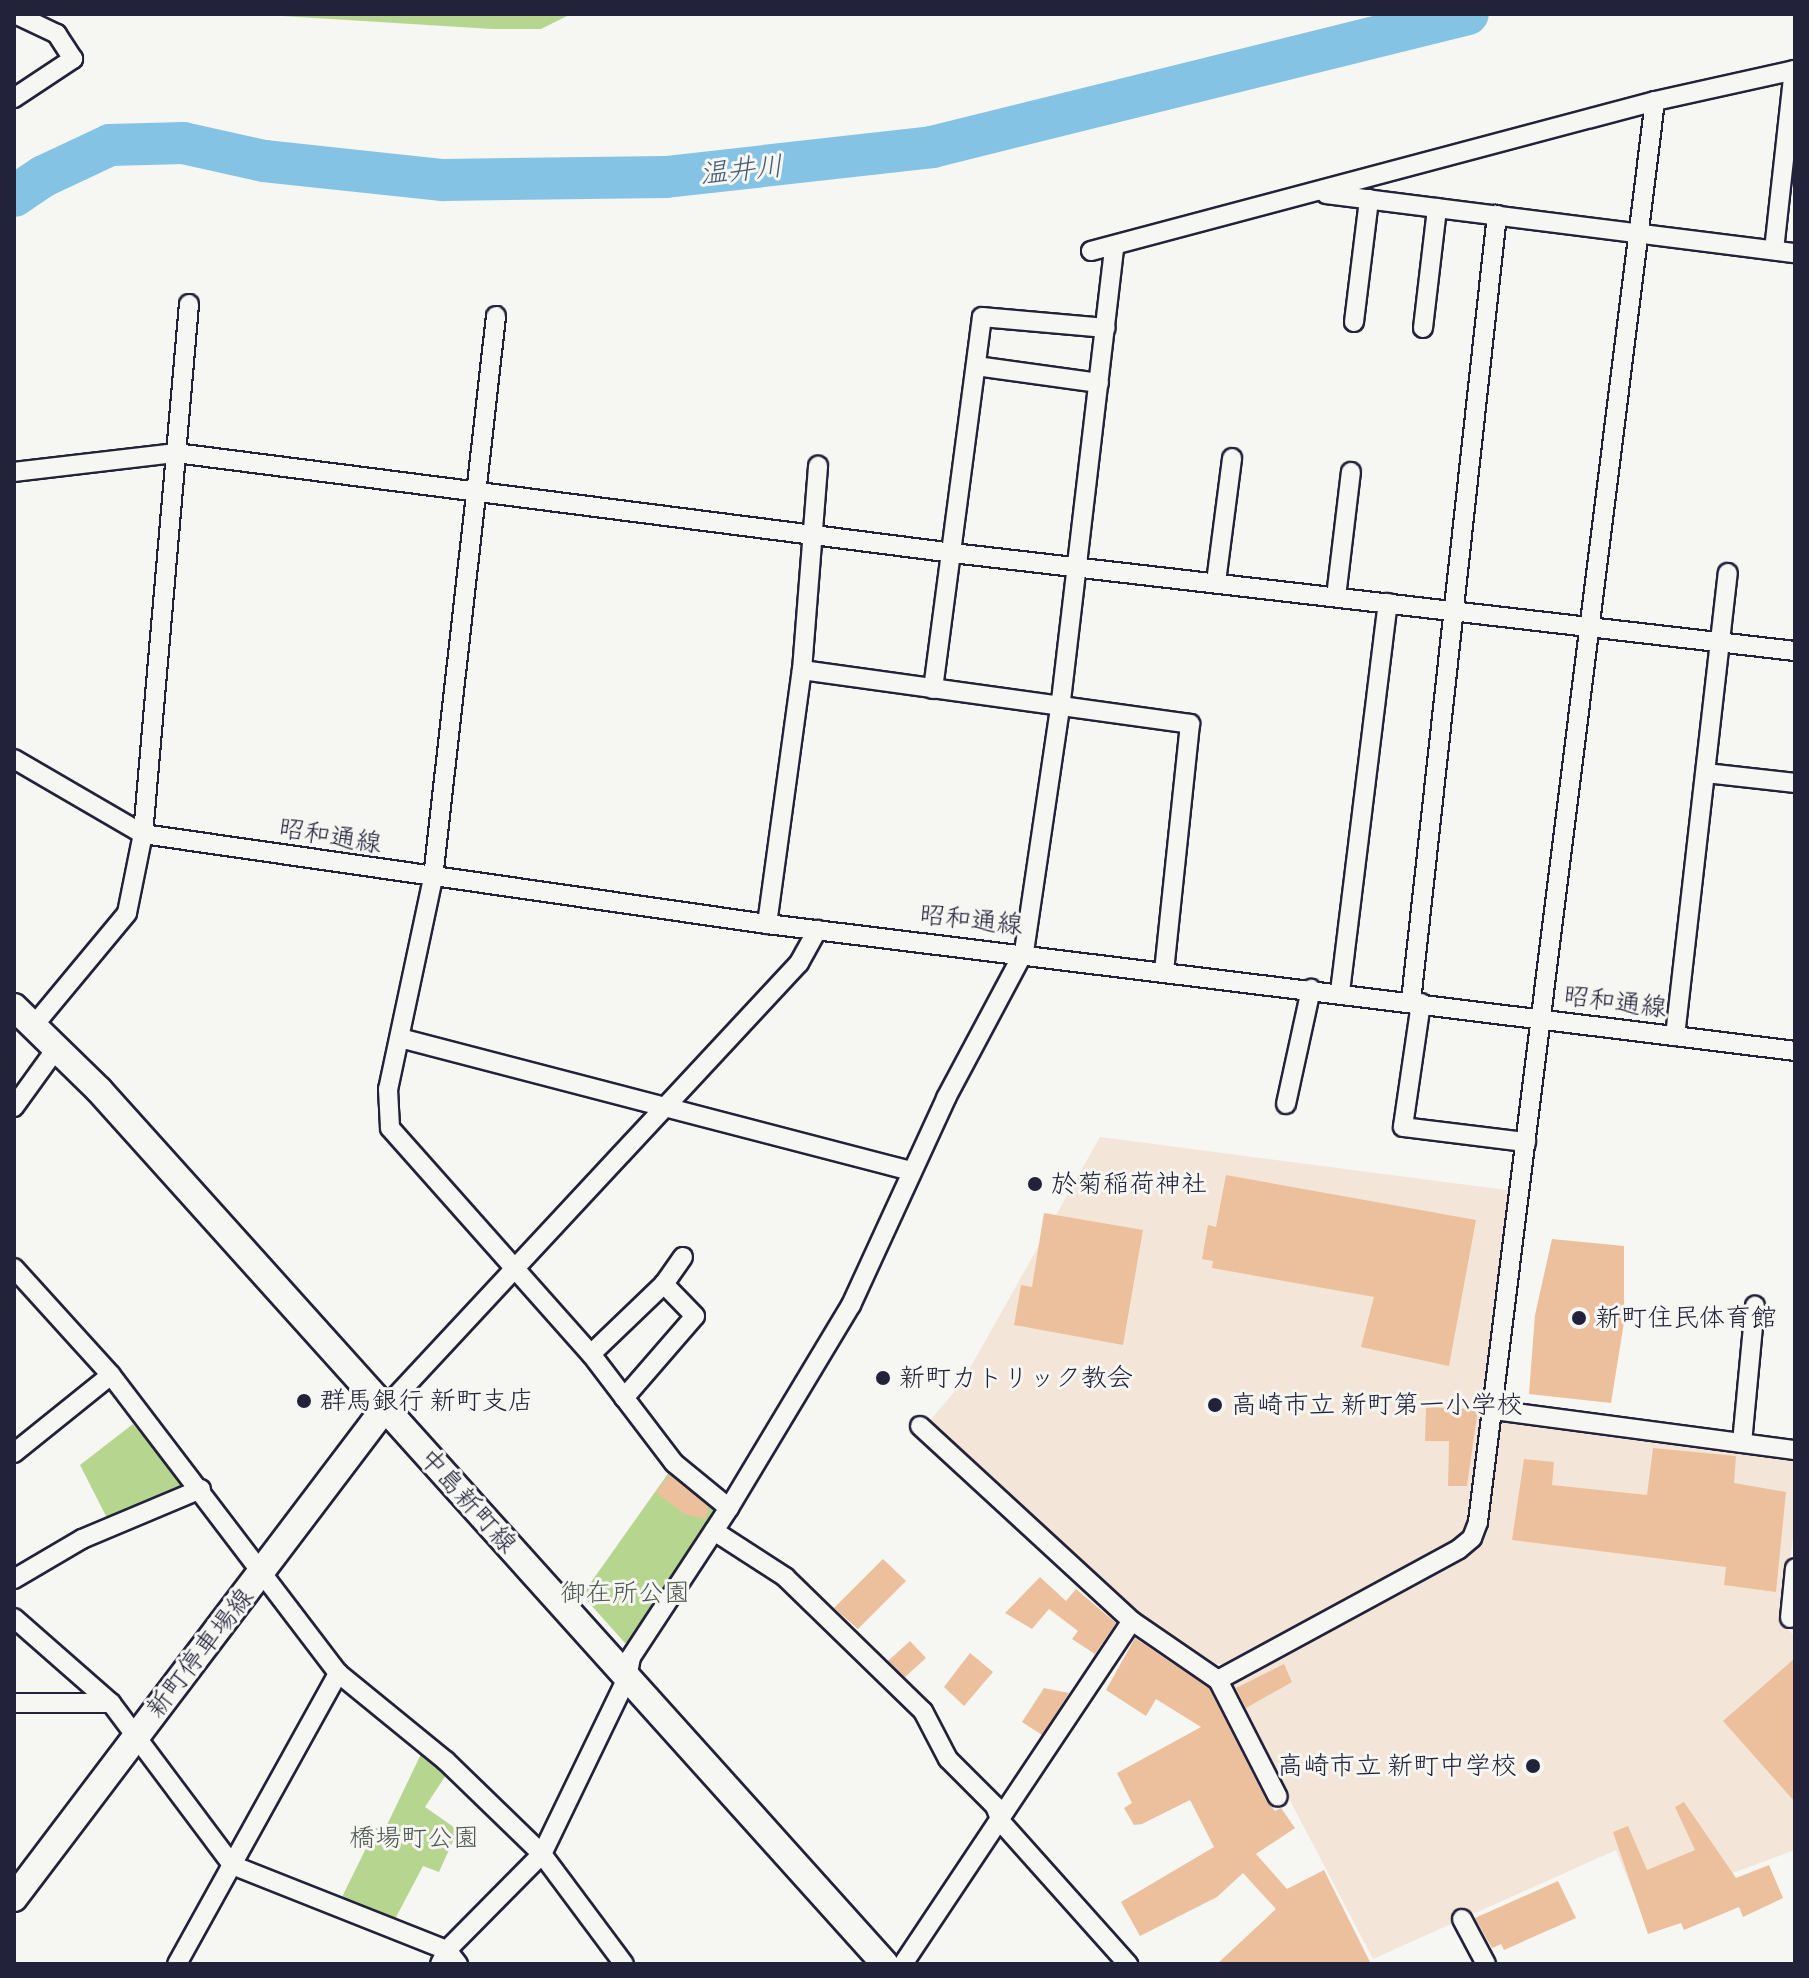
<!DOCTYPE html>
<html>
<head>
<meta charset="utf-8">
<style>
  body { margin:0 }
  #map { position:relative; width:1809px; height:1978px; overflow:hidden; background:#f6f6f2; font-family:Itim,"Klee One",sans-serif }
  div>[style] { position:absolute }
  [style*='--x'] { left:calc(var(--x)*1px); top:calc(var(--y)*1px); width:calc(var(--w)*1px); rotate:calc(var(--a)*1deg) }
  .built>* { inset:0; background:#f3e6d8 }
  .green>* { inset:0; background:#b6d690 }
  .river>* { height:42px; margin:-21px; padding:0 21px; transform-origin:21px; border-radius:21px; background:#85c3e5 }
  .building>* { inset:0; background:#ecc09c }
  .roads { filter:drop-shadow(2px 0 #22223b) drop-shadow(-2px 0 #22223b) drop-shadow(0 2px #22223b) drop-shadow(0 -2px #22223b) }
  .street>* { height:18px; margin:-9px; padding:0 9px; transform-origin:9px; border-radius:9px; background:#f6f6f2 }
  .secondary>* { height:26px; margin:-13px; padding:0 13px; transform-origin:13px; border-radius:13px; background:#f6f6f2 }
  .dots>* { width:22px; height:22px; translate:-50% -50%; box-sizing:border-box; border:4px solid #f6f6f2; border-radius:50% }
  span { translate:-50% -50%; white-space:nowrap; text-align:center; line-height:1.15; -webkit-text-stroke:6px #f6f6f2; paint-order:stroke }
  .street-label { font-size:26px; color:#22223b }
  .poi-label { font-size:26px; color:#22223b }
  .left { translate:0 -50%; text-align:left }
  .right { translate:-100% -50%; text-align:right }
  .park-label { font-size:26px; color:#4e5854 }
  .water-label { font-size:28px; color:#455a76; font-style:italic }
  .frame { position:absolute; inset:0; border:16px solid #22223b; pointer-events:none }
</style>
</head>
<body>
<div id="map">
  <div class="built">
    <i style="clip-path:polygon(1100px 1137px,1514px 1191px,1469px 1533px,1228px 1664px,1205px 1664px,1127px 1612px,926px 1425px,961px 1384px)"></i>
    <i style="clip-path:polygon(1497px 1417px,1795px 1455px,1795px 1522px,1782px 1622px,1795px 1637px,1795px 1850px,1722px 1877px,1714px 1860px,1633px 1892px,1616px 1850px,1373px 1959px,1228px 1682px,1462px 1552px)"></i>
  </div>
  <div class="green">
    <i style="clip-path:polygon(251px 14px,571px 14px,541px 29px,492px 29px)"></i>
    <i style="clip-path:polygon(133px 1424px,181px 1481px,180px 1491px,109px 1522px,80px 1465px)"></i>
    <i style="clip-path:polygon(672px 1468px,720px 1507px,633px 1641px,625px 1643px,582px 1595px)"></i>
    <i style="clip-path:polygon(422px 1752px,446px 1775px,425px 1807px,458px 1830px,439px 1872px,423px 1866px,394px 1921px,341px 1899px,376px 1828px,386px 1827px)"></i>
  </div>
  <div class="river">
    <i style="--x:14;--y:196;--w:36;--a:-34"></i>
    <i style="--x:44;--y:176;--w:73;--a:-25.2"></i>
    <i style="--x:110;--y:145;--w:73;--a:-1.6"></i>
    <i style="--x:183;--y:143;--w:83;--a:12.5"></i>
    <i style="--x:264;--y:161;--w:180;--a:6.1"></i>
    <i style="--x:443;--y:180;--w:223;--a:-0.8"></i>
    <i style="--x:666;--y:177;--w:268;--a:-6.4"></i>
    <i style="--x:932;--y:147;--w:552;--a:-13.94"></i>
  </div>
  <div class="building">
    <i style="clip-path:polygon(1226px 1175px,1476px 1220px,1449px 1366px,1361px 1347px,1374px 1297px,1212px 1268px,1213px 1261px,1202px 1259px,1208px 1225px,1216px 1227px)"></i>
    <i style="clip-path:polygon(1044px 1213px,1143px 1230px,1123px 1345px,1014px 1325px,1021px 1285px,1032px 1287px)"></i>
    <i style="clip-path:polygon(1552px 1239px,1624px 1246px,1624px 1322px,1611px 1403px,1529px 1394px,1535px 1315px)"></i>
    <i style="clip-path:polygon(1426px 1407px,1478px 1409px,1467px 1486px,1448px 1486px,1449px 1441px,1425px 1441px)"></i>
    <i style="clip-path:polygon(1653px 1448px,1736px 1456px,1734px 1483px,1786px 1492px,1776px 1592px,1724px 1585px,1726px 1567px,1512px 1540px,1524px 1459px,1554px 1462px,1552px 1485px,1647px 1495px)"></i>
    <i style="clip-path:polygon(670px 1475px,708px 1506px,706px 1519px,684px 1514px,656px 1492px)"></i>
    <i style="clip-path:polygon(883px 1559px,906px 1581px,858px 1629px,834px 1608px)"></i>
    <i style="clip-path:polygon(1040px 1577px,1066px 1601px,1076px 1589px,1116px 1623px,1095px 1654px,1072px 1639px,1078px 1631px,1049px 1609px,1032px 1629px,1005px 1613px)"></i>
    <i style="clip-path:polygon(1135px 1638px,1209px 1688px,1267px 1802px,1275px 1811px,1281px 1808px,1295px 1828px,1256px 1854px,1287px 1889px,1324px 1870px,1371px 1964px,1217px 1964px,1276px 1909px,1243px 1873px,1217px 1897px,1140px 1936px,1121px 1902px,1214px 1847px,1190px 1800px,1142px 1824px,1134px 1825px,1124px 1808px,1132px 1803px,1117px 1773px,1201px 1727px,1156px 1699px,1146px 1716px,1106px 1690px)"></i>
    <i style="clip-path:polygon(910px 1641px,926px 1658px,905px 1677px,888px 1661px)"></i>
    <i style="clip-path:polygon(970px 1653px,993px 1672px,964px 1706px,944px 1687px)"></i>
    <i style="clip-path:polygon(1795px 1658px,1795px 1802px,1723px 1721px)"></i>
    <i style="clip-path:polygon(1284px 1664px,1292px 1682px,1246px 1708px,1236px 1688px)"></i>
    <i style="clip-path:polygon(1044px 1688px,1069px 1693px,1042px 1735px,1022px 1722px)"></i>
    <i style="clip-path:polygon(1684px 1802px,1736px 1878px,1769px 1865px,1783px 1898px,1743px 1917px,1739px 1907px,1684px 1930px,1681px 1923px,1648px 1934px,1613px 1832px,1628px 1826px,1647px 1870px,1695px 1850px,1675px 1807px)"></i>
    <i style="clip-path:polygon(1558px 1881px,1576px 1918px,1504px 1950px,1501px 1944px,1492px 1948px,1475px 1918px)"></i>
  </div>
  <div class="roads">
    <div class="street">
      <i style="--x:14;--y:98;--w:71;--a:-33.5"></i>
      <i style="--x:73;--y:59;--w:30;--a:-123"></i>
      <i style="--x:57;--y:34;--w:47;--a:-154.5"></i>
      <i style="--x:1326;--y:194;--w:473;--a:7.2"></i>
      <i style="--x:1774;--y:250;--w:181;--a:-83.7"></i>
      <i style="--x:1091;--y:251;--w:584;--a:-14.89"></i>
      <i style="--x:1655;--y:101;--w:143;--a:-12.5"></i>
      <i style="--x:496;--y:316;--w:566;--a:96.4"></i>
      <i style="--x:433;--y:878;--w:216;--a:102"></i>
      <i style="--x:388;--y:1089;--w:39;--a:87"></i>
      <i style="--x:390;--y:1128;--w:302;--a:48.4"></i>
      <i style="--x:591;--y:1354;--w:137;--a:52.7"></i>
      <i style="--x:674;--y:1463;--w:71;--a:39.3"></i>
      <i style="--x:1354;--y:322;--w:124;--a:-83"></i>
      <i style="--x:1423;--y:328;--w:121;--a:-83.3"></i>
      <i style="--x:976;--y:366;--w:124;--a:7.9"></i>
      <i style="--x:14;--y:472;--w:163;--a:-6.7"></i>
      <i style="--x:176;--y:453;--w:783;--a:7.33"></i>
      <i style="--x:953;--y:553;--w:848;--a:6.64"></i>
      <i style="--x:1216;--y:582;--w:125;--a:-82.6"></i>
      <i style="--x:1336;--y:597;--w:126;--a:-83.2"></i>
      <i style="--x:802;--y:670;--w:392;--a:7.9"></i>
      <i style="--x:1190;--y:724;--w:248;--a:96"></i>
      <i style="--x:933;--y:689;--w:375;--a:-82.5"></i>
      <i style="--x:982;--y:317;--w:124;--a:5.1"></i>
      <i style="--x:14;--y:759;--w:149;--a:30.2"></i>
      <i style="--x:143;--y:834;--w:630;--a:8.21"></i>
      <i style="--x:767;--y:924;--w:1036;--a:7.04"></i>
      <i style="--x:1706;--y:773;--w:90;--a:6.4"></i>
      <i style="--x:767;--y:924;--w:256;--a:-82.2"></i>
      <i style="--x:802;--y:670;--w:205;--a:-85.5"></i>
      <i style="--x:1340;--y:992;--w:392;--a:-83"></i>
      <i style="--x:1411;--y:1001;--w:791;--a:-83.76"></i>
      <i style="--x:1421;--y:1003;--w:125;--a:98.3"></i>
      <i style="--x:1403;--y:1127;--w:124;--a:7"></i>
      <i style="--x:35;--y:1024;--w:144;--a:-50.3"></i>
      <i style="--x:127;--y:913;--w:81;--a:-78.6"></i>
      <i style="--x:143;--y:834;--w:532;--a:-85.04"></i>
      <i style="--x:1675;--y:1036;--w:466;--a:-83.5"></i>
      <i style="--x:400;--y:1038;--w:528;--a:14.59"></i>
      <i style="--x:1286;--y:1104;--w:118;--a:-77.7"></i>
      <i style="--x:14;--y:1107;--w:75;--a:-54.2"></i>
      <i style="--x:14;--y:1268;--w:144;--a:47.8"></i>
      <i style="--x:111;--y:1375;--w:375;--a:52.7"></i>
      <i style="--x:338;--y:1673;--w:139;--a:39.2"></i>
      <i style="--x:446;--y:1761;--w:134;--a:44.1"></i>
      <i style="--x:542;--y:1854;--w:137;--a:53.3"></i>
      <i style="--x:591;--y:1354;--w:101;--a:-43.8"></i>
      <i style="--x:664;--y:1284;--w:33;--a:-55"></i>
      <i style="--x:624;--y:1398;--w:108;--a:-49.1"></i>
      <i style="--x:695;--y:1316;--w:45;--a:-134.1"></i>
      <i style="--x:385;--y:1408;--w:608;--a:-47.07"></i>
      <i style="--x:799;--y:963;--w:38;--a:-61"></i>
      <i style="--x:1494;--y:1410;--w:304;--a:7.6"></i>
      <i style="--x:920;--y:1426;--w:288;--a:42.6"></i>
      <i style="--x:1132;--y:1621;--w:104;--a:34.5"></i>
      <i style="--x:1218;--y:1680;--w:131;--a:62.9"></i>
      <i style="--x:1742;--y:1443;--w:138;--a:-84.6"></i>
      <i style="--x:14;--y:1453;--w:124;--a:-38.8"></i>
      <i style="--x:714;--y:1531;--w:85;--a:32.9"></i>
      <i style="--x:785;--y:1577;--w:192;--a:44.2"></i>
      <i style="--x:923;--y:1711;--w:54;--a:62.5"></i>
      <i style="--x:948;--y:1759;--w:66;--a:45"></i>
      <i style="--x:995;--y:1806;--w:17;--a:69"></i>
      <i style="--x:1001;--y:1822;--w:191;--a:48.2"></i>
      <i style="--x:14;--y:1579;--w:79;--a:-30.5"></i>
      <i style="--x:82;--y:1539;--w:129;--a:-22.8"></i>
      <i style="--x:14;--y:1618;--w:129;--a:41.2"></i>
      <i style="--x:111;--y:1703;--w:202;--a:53.2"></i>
      <i style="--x:232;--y:1865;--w:231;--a:21.6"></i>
      <i style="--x:447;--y:1950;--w:18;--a:52"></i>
      <i style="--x:1790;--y:1618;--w:50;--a:-84.3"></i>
      <i style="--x:1218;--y:1680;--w:274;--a:-28.5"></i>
      <i style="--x:1459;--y:1549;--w:17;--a:-40"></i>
      <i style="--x:1472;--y:1538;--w:17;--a:-69"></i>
      <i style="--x:1478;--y:1522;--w:1432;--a:-82.9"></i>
      <i style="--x:14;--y:1703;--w:97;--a:0"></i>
      <i style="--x:1462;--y:1919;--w:51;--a:61.9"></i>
      <i style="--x:177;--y:1964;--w:333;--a:-61"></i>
      <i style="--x:440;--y:1964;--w:16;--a:-63"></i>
      <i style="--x:447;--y:1950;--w:135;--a:-45.3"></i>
      <i style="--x:542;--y:1854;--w:195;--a:-64.2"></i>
      <i style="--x:627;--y:1678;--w:21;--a:-79"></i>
      <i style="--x:631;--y:1657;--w:178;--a:-56.7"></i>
      <i style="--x:729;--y:1508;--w:237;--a:-59"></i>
      <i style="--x:851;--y:1305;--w:228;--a:-65.3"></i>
      <i style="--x:946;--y:1098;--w:166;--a:-61.9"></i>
      <i style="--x:1024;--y:952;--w:246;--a:-81.6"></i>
      <i style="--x:1060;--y:709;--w:463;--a:-83.3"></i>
      <i style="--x:903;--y:1964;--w:412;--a:-56.3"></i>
    </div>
    <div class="secondary">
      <i style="--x:14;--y:1007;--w:119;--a:44.3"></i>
      <i style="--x:99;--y:1090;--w:1175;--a:48.03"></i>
      <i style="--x:14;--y:1898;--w:615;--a:-52.87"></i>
    </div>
  </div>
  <div class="dots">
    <i style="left:1035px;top:1184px;background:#22223b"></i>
    <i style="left:1579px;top:1318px;background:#22223b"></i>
    <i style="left:883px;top:1378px;background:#22223b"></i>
    <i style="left:304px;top:1401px;background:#22223b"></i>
    <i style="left:1215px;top:1405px;background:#22223b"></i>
    <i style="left:1533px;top:1766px;background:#22223b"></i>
  </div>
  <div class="street-label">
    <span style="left:330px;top:836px;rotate:9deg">昭和通線</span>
    <span style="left:971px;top:920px;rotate:6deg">昭和通線</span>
    <span style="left:1615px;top:1002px;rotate:7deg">昭和通線</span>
    <span style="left:468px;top:1501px;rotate:48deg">中島新町線</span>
    <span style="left:200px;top:1653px;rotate:-52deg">新町停車場線</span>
  </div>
  <div class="poi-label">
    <span class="left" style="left:1051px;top:1184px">於菊稲荷神社</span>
    <span class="left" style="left:1595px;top:1318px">新町住民体育館</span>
    <span class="left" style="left:899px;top:1378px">新町カトリック教会</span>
    <span class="left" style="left:320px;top:1401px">群馬銀行 新町支店</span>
    <span class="left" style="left:1231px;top:1405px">高崎市立 新町第一小学校</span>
    <span class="right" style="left:1517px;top:1766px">高崎市立 新町中学校</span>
  </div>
  <div class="park-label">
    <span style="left:625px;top:1593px">御在所公園</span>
    <span style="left:414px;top:1838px">橋場町公園</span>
  </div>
  <div class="water-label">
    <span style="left:741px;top:169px;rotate:-6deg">温井川</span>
  </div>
  <div class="frame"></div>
</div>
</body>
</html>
